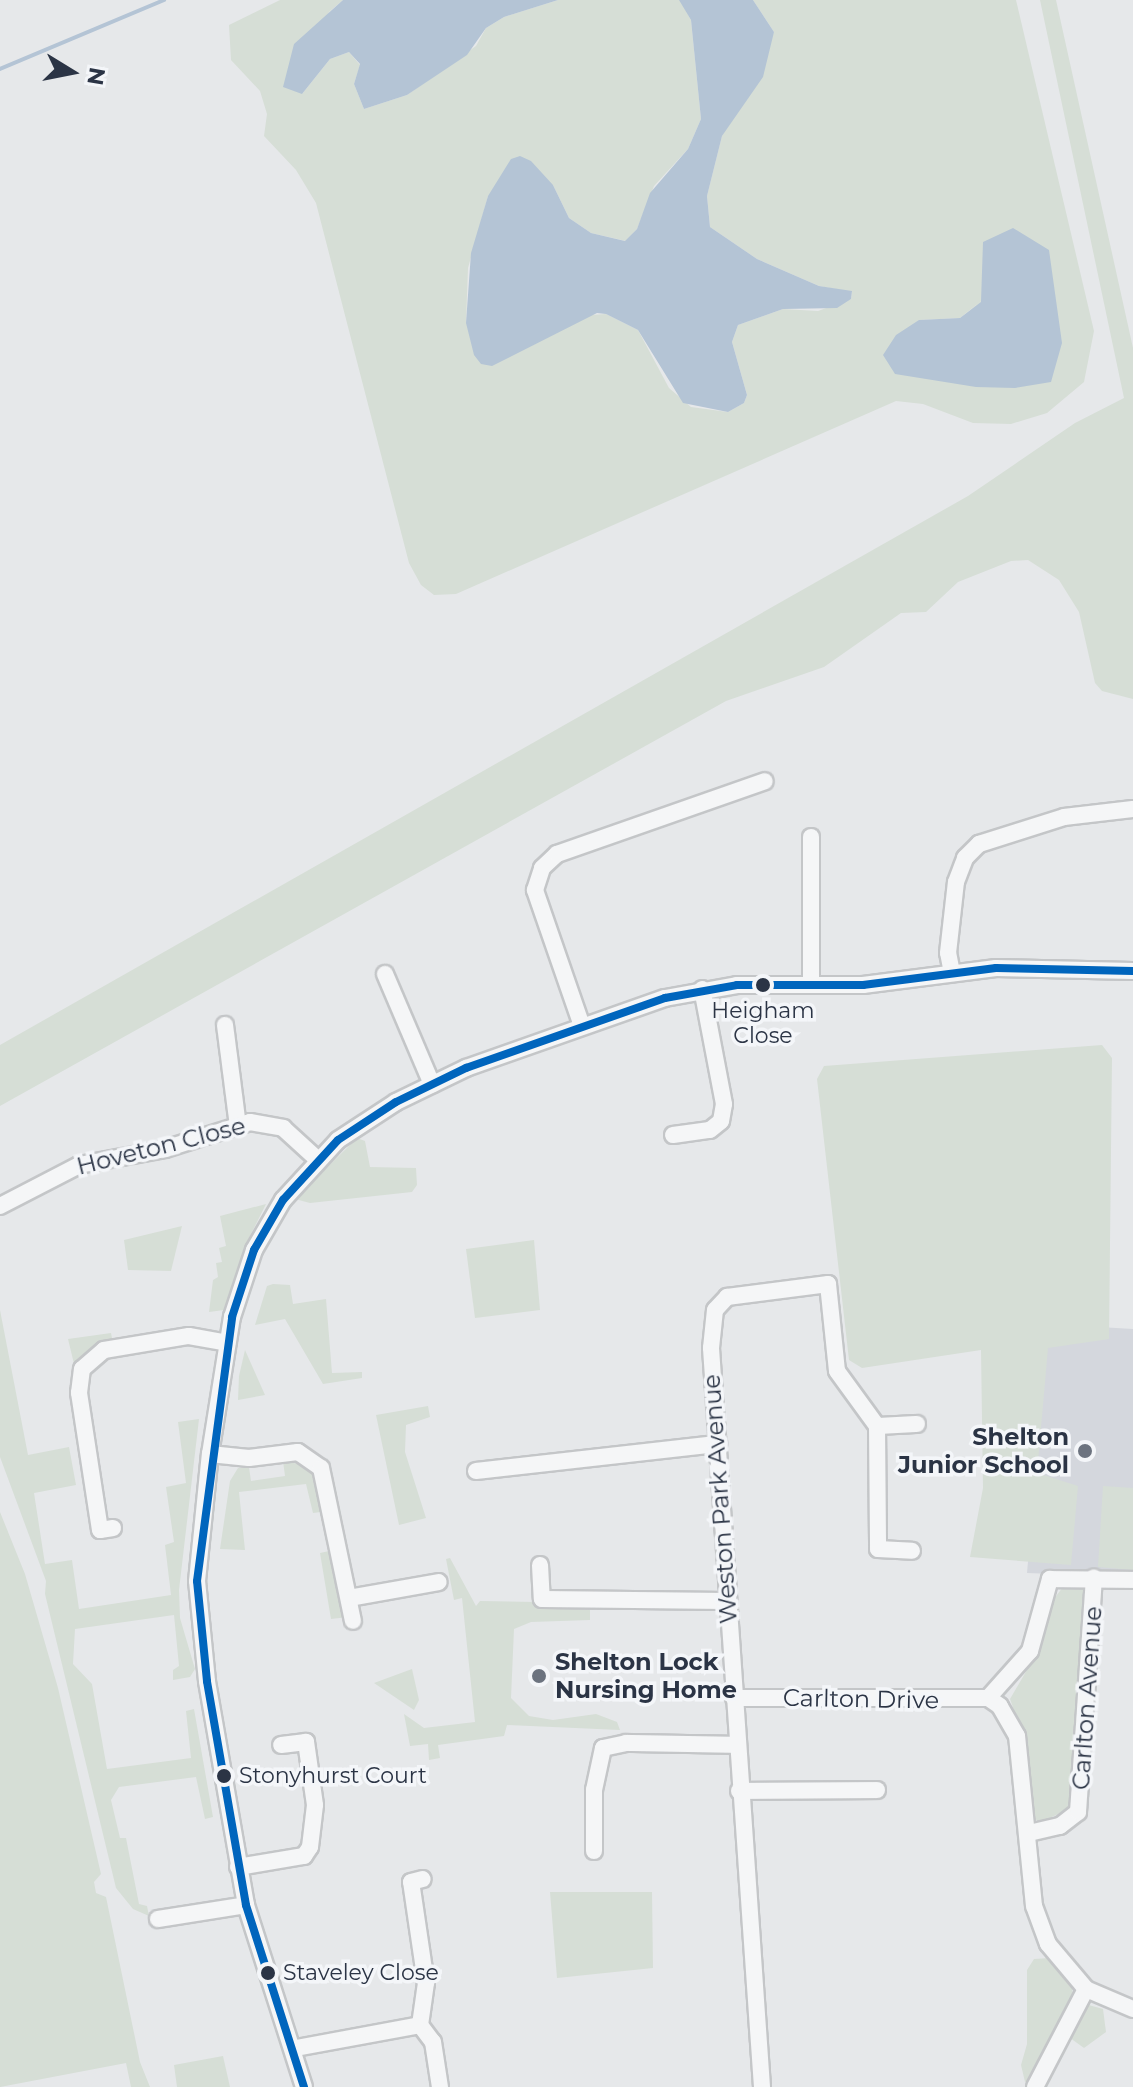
<!DOCTYPE html>
<html>
<head>
<meta charset="utf-8">
<style>
  body { margin:0 }
  #map { position:relative; width:1133px; height:2087px; overflow:hidden; background:#e6e8ea; font-family:Montserrat,sans-serif }
  div>[style] { position:absolute }
  [style*='--x'] { left:calc(var(--x)*1px); top:calc(var(--y)*1px); width:calc(var(--w)*1px); rotate:calc(var(--a)*1deg) }
  .built>* { inset:0; background:#d4d7dd }
  .green>* { inset:0; background:#d6ded6 }
  .water>* { inset:0; background:#b4c4d5 }
  .stream>* { height:4px; margin:-2px; padding:0 2px; transform-origin:2px; border-radius:2px; background:#b4c4d5 }
  .roads { filter:drop-shadow(2px 0 #c4c6c8) drop-shadow(-2px 0 #c4c6c8) drop-shadow(0 2px #c4c6c8) drop-shadow(0 -2px #c4c6c8) }
  .minor>* { height:16px; margin:-8px; padding:0 8px; transform-origin:8px; border-radius:8px; background:#f5f6f7 }
  .bus-1>* { height:8px; margin:-4px; padding:0 4px; transform-origin:4px; border-radius:4px; background:#0065bd }
  .dots>* { width:22px; height:22px; translate:-50% -50%; box-sizing:border-box; border:4px solid #f4f6f9; border-radius:50% }
  span { translate:-50% -50%; white-space:nowrap; text-align:center; line-height:1.15; -webkit-text-stroke:7px #f4f6f9; paint-order:stroke }
  .bus-label { font-size:22px; color:#2b3445 }
  .left { translate:0 -50%; text-align:left }
  .street-label { font-size:24px; color:#2b3445 }
  .poi-label { font-size:24px; color:#2b3445; font-weight:700 }
  .right { translate:-100% -50%; text-align:right }
  .north { position:absolute; left:32px; top:32px; width:80px; height:80px; -webkit-text-stroke:6px #f4f6f9; paint-order:stroke; rotate:100deg; font-size:22px; font-weight:700; line-height:32px; text-align:center; color:#2b3445 }
  .north::after { content:''; display:block; margin:auto; width:28px; height:36px; background:#2b3445; clip-path:polygon(50% 0,100% 100%,50% 72%,0 100%) }
</style>
</head>
<body>
<div id="map">
  <div class="built">
    <i style="clip-path:polygon(1049px 1324px,1133px 1329px,1133px 1577px,1027px 1573px)"></i>
  </div>
  <div class="green">
    <i style="clip-path:polygon(evenodd,280px 0,343px 0,329px 12px,302px 94px,330px 59px,349px 52px,360px 65px,354px 84px,364px 109px,407px 95px,476px 46px,486px 28px,504px 17px,558px 0,680px 0,691px 20px,701px 119px,688px 149px,654px 186px,637px 229px,626px 241px,591px 233px,569px 218px,553px 185px,488px 196px,468px 268px,466px 323px,606px 314px,638px 330px,669px 388px,691px 407px,728px 412px,744px 403px,747px 395px,732px 342px,738px 325px,783px 309px,818px 311px,851px 299px,852px 292px,819px 286px,757px 259px,710px 227px,707px 196px,722px 136px,774px 32px,753px 0,1016px 0,1094px 331px,1084px 382px,1047px 413px,1011px 424px,973px 423px,923px 404px,896px 401px,456px 594px,434px 595px,421px 585px,409px 563px,316px 203px,296px 170px,264px 136px,267px 114px,260px 91px,231px 60px,229px 25px,280px 0,981px 301px,895px 374px,919px 320px,960px 318px,981px 301px)"></i>
    <i style="clip-path:polygon(1040px 0,1056px 0,1133px 348px,1133px 699px,1102px 691px,1095px 683px,1079px 612px,1059px 580px,1028px 560px,1011px 561px,958px 582px,926px 612px,901px 613px,824px 667px,726px 701px,0 1106px,0 1045px,968px 496px,1075px 423px,1124px 398px)"></i>
    <i style="clip-path:polygon(1102px 1045px,1112px 1058px,1109px 1339px,1048px 1348px,1037px 1473px,1078px 1486px,1071px 1565px,970px 1557px,983px 1488px,981px 1350px,862px 1368px,849px 1360px,817px 1079px,824px 1066px)"></i>
    <i style="clip-path:polygon(357px 1138px,365px 1141px,370px 1167px,416px 1168px,417px 1185px,412px 1192px,310px 1203px,295px 1199px)"></i>
    <i style="clip-path:polygon(266px 1204px,244px 1248px,224px 1310px,209px 1312px,213px 1280px,218px 1277px,216px 1263px,222px 1262px,219px 1248px,226px 1246px,220px 1216px)"></i>
    <i style="clip-path:polygon(182px 1226px,171px 1271px,128px 1270px,124px 1240px)"></i>
    <i style="clip-path:polygon(534px 1240px,540px 1310px,475px 1318px,466px 1249px)"></i>
    <i style="clip-path:polygon(273px 1284px,290px 1285px,293px 1304px,326px 1299px,332px 1373px,362px 1372px,362px 1378px,323px 1384px,285px 1319px,255px 1325px,267px 1286px)"></i>
    <i style="clip-path:polygon(0 1310px,28px 1455px,69px 1447px,76px 1485px,34px 1493px,45px 1564px,72px 1560px,79px 1609px,171px 1595px,165px 1545px,174px 1542px,166px 1487px,186px 1483px,178px 1422px,199px 1419px,179px 1590px,180px 1618px,195px 1669px,190px 1677px,173px 1680px,173px 1670px,179px 1666px,174px 1615px,75px 1629px,73px 1664px,92px 1684px,107px 1769px,191px 1758px,186px 1711px,194px 1709px,213px 1817px,205px 1819px,196px 1777px,119px 1787px,111px 1800px,120px 1838px,126px 1838px,139px 1904px,147px 1906px,149px 1916px,133px 1909px,116px 1888px,45px 1594px,46px 1581px,0 1457px)"></i>
    <i style="clip-path:polygon(111px 1333px,113px 1343px,99px 1345px,75px 1368px,68px 1339px)"></i>
    <i style="clip-path:polygon(245px 1350px,265px 1395px,238px 1400px,239px 1376px)"></i>
    <i style="clip-path:polygon(428px 1406px,430px 1417px,406px 1425px,405px 1452px,426px 1518px,399px 1525px,376px 1415px)"></i>
    <i style="clip-path:polygon(283px 1461px,310px 1466px,322px 1481px,328px 1511px,313px 1513px,306px 1484px,239px 1492px,245px 1550px,220px 1549px,230px 1481px,238px 1468px,249px 1467px,251px 1481px,285px 1476px)"></i>
    <i style="clip-path:polygon(1103px 1486px,1133px 1488px,1133px 1570px,1098px 1567px)"></i>
    <i style="clip-path:polygon(0 1512px,25px 1574px,58px 1688px,101px 1874px,94px 1882px,96px 1893px,106px 1897px,140px 2062px,150px 2087px,131px 2087px,126px 2063px,0 2087px)"></i>
    <i style="clip-path:polygon(334px 1550px,348px 1617px,331px 1619px,320px 1553px)"></i>
    <i style="clip-path:polygon(450px 1558px,476px 1606px,480px 1601px,590px 1603px,590px 1620px,531px 1622px,514px 1629px,511px 1698px,529px 1716px,553px 1720px,596px 1714px,617px 1722px,620px 1730px,507px 1725px,504px 1736px,438px 1745px,440px 1758px,429px 1760px,428px 1744px,410px 1746px,404px 1714px,424px 1728px,475px 1722px,462px 1598px,454px 1600px,446px 1559px)"></i>
    <i style="clip-path:polygon(1063px 1587px,1089px 1587px,1071px 1808px,1039px 1823px,1032px 1815px,1026px 1744px,1010px 1699px,1038px 1651px,1050px 1604px)"></i>
    <i style="clip-path:polygon(412px 1669px,419px 1700px,414px 1710px,374px 1683px)"></i>
    <i style="clip-path:polygon(550px 1892px,652px 1892px,653px 1968px,557px 1978px)"></i>
    <i style="clip-path:polygon(1050px 1958px,1071px 1983px,1073px 1994px,1032px 2078px,1025px 2082px,1021px 2065px,1027px 2044px,1027px 1970px,1034px 1959px)"></i>
    <i style="clip-path:polygon(1085px 2004px,1103px 2009px,1106px 2032px,1084px 2048px,1066px 2035px)"></i>
    <i style="clip-path:polygon(223px 2056px,230px 2087px,177px 2087px,174px 2065px)"></i>
  </div>
  <div class="water">
    <i style="clip-path:polygon(343px 0,558px 0,504px 17px,486px 28px,467px 55px,407px 95px,364px 109px,354px 84px,360px 64px,349px 52px,330px 59px,302px 94px,283px 87px,294px 44px)"></i>
    <i style="clip-path:polygon(679px 0,753px 0,774px 32px,763px 77px,722px 136px,707px 196px,710px 227px,757px 259px,819px 286px,852px 291px,851px 299px,837px 308px,783px 309px,738px 325px,732px 342px,747px 395px,744px 403px,728px 412px,683px 403px,638px 330px,606px 314px,597px 313px,492px 366px,481px 364px,474px 355px,466px 323px,471px 253px,488px 196px,511px 159px,520px 156px,531px 161px,553px 185px,569px 218px,591px 233px,625px 241px,637px 229px,650px 193px,688px 149px,701px 119px,691px 20px)"></i>
    <i style="clip-path:polygon(1013px 228px,1049px 250px,1062px 343px,1051px 382px,1015px 388px,976px 387px,895px 374px,883px 355px,896px 335px,919px 320px,960px 318px,981px 302px,983px 242px)"></i>
  </div>
  <div class="stream">
    <i style="--x:0;--y:69;--w:178;--a:-22.8"></i>
  </div>
  <div class="roads">
    <div class="minor">
      <i style="--x:811;--y:837;--w:146;--a:90"></i>
      <i style="--x:952;--y:973;--w:20;--a:-101"></i>
      <i style="--x:948;--y:953;--w:71;--a:-83.6"></i>
      <i style="--x:956;--y:882;--w:26;--a:-69"></i>
      <i style="--x:965;--y:858;--w:20;--a:-45"></i>
      <i style="--x:979;--y:844;--w:89;--a:-17.6"></i>
      <i style="--x:1064;--y:817;--w:69;--a:-6.6"></i>
      <i style="--x:385;--y:974;--w:120;--a:66.9"></i>
      <i style="--x:225;--y:1025;--w:102;--a:82.7"></i>
      <i style="--x:582;--y:1026;--w:144;--a:-109.1"></i>
      <i style="--x:535;--y:890;--w:23;--a:-72"></i>
      <i style="--x:542;--y:868;--w:21;--a:-43"></i>
      <i style="--x:557;--y:854;--w:220;--a:-19.3"></i>
      <i style="--x:673;--y:1135;--w:37;--a:-8"></i>
      <i style="--x:710;--y:1130;--w:14;--a:-39"></i>
      <i style="--x:721;--y:1121;--w:17;--a:-80"></i>
      <i style="--x:724;--y:1104;--w:117;--a:-100.8"></i>
      <i style="--x:0;--y:1206;--w:89;--a:-27.4"></i>
      <i style="--x:79;--y:1165;--w:87;--a:-10.5"></i>
      <i style="--x:165;--y:1149;--w:89;--a:-17.6"></i>
      <i style="--x:250;--y:1122;--w:34;--a:10"></i>
      <i style="--x:283;--y:1128;--w:46;--a:42.4"></i>
      <i style="--x:877;--y:1426;--w:40;--a:-2.9"></i>
      <i style="--x:210;--y:1454;--w:39;--a:6"></i>
      <i style="--x:249;--y:1458;--w:49;--a:-7"></i>
      <i style="--x:298;--y:1452;--w:28;--a:35"></i>
      <i style="--x:321;--y:1468;--w:156;--a:78.2"></i>
      <i style="--x:476;--y:1471;--w:244;--a:-6.4"></i>
      <i style="--x:113;--y:1528;--w:13;--a:171"></i>
      <i style="--x:100;--y:1530;--w:139;--a:-98.7"></i>
      <i style="--x:79;--y:1393;--w:24;--a:-83"></i>
      <i style="--x:82;--y:1369;--w:29;--a:-41"></i>
      <i style="--x:104;--y:1350;--w:86;--a:-9.4"></i>
      <i style="--x:189;--y:1336;--w:39;--a:10"></i>
      <i style="--x:540;--y:1565;--w:34;--a:87"></i>
      <i style="--x:542;--y:1599;--w:184;--a:0.6"></i>
      <i style="--x:349;--y:1598;--w:91;--a:-10.1"></i>
      <i style="--x:734;--y:1698;--w:254;--a:0"></i>
      <i style="--x:739;--y:1791;--w:138;--a:-0.4"></i>
      <i style="--x:1029;--y:1833;--w:32;--a:-13"></i>
      <i style="--x:1060;--y:1826;--w:23;--a:-38"></i>
      <i style="--x:1078;--y:1812;--w:235;--a:-86.1"></i>
      <i style="--x:594;--y:1851;--w:61;--a:-90"></i>
      <i style="--x:594;--y:1790;--w:43;--a:-77.9"></i>
      <i style="--x:603;--y:1748;--w:24;--a:-12"></i>
      <i style="--x:626;--y:1743;--w:110;--a:1"></i>
      <i style="--x:238;--y:1867;--w:67;--a:-9.5"></i>
      <i style="--x:304;--y:1856;--w:11;--a:-56"></i>
      <i style="--x:310;--y:1847;--w:42;--a:-83.2"></i>
      <i style="--x:315;--y:1805;--w:64;--a:-98.1"></i>
      <i style="--x:306;--y:1742;--w:25;--a:173"></i>
      <i style="--x:158;--y:1919;--w:89;--a:-9"></i>
      <i style="--x:1086;--y:1989;--w:51;--a:23.1"></i>
      <i style="--x:420;--y:2025;--w:21;--a:53"></i>
      <i style="--x:433;--y:2042;--w:46;--a:81.2"></i>
      <i style="--x:296;--y:2048;--w:126;--a:-10.5"></i>
      <i style="--x:420;--y:2025;--w:42;--a:-81.9"></i>
      <i style="--x:426;--y:1983;--w:102;--a:-98.4"></i>
      <i style="--x:411;--y:1882;--w:12;--a:-14"></i>
      <i style="--x:304;--y:2087;--w:191;--a:-107.7"></i>
      <i style="--x:246;--y:1905;--w:227;--a:-99.9"></i>
      <i style="--x:207;--y:1681;--w:100;--a:-95.7"></i>
      <i style="--x:197;--y:1581;--w:128;--a:-84.2"></i>
      <i style="--x:210;--y:1454;--w:139;--a:-80.9"></i>
      <i style="--x:232;--y:1317;--w:71;--a:-71.8"></i>
      <i style="--x:254;--y:1250;--w:58;--a:-59.9"></i>
      <i style="--x:283;--y:1200;--w:81;--a:-47.5"></i>
      <i style="--x:338;--y:1140;--w:69;--a:-33.2"></i>
      <i style="--x:396;--y:1102;--w:78;--a:-25.9"></i>
      <i style="--x:466;--y:1068;--w:211;--a:-19.4"></i>
      <i style="--x:665;--y:998;--w:73;--a:-10.2"></i>
      <i style="--x:737;--y:985;--w:126;--a:0"></i>
      <i style="--x:863;--y:985;--w:134;--a:-7.3"></i>
      <i style="--x:996;--y:968;--w:137;--a:1.3"></i>
      <i style="--x:762;--y:2087;--w:741;--a:-93.95"></i>
      <i style="--x:711;--y:1348;--w:38;--a:-84"></i>
      <i style="--x:715;--y:1310;--w:18;--a:-47"></i>
      <i style="--x:727;--y:1297;--w:102;--a:-7.3"></i>
      <i style="--x:828;--y:1284;--w:87;--a:84.1"></i>
      <i style="--x:837;--y:1371;--w:68;--a:54"></i>
      <i style="--x:877;--y:1426;--w:123;--a:89.5"></i>
      <i style="--x:878;--y:1549;--w:34;--a:3"></i>
      <i style="--x:1035;--y:2087;--w:110;--a:-62.5"></i>
      <i style="--x:1086;--y:1989;--w:59;--a:-130.2"></i>
      <i style="--x:1048;--y:1944;--w:40;--a:-110.2"></i>
      <i style="--x:1034;--y:1906;--w:171;--a:-95.7"></i>
      <i style="--x:1017;--y:1736;--w:34;--a:-120"></i>
      <i style="--x:1000;--y:1706;--w:14;--a:-146"></i>
      <i style="--x:988;--y:1698;--w:63;--a:-48.2"></i>
      <i style="--x:1030;--y:1651;--w:75;--a:-74.5"></i>
      <i style="--x:1050;--y:1579;--w:83;--a:0.7"></i>
    </div>
  </div>
  <div class="bus-1">
    <i style="--x:304;--y:2087;--w:191;--a:-107.7"></i>
    <i style="--x:246;--y:1905;--w:227;--a:-99.9"></i>
    <i style="--x:207;--y:1681;--w:100;--a:-95.7"></i>
    <i style="--x:197;--y:1581;--w:266;--a:-82.4"></i>
    <i style="--x:232;--y:1317;--w:71;--a:-71.8"></i>
    <i style="--x:254;--y:1250;--w:58;--a:-59.9"></i>
    <i style="--x:283;--y:1200;--w:81;--a:-47.5"></i>
    <i style="--x:338;--y:1140;--w:69;--a:-33.2"></i>
    <i style="--x:396;--y:1102;--w:78;--a:-25.9"></i>
    <i style="--x:466;--y:1068;--w:211;--a:-19.4"></i>
    <i style="--x:665;--y:998;--w:73;--a:-10.2"></i>
    <i style="--x:737;--y:985;--w:126;--a:0"></i>
    <i style="--x:863;--y:985;--w:134;--a:-7.3"></i>
    <i style="--x:996;--y:968;--w:137;--a:1.3"></i>
  </div>
  <div class="dots">
    <i style="left:763px;top:985px;background:#2b3445"></i>
    <i style="left:1085px;top:1451px;background:#6c737f"></i>
    <i style="left:539px;top:1676px;background:#6c737f"></i>
    <i style="left:224px;top:1776px;background:#2b3445"></i>
    <i style="left:268px;top:1973px;background:#2b3445"></i>
  </div>
  <div class="bus-label">
    <span style="left:763px;top:1023px">Heigham<br>Close</span>
    <span class="left" style="left:239px;top:1776px">Stonyhurst Court</span>
    <span class="left" style="left:283px;top:1973px">Staveley Close</span>
  </div>
  <div class="street-label">
    <span style="left:161px;top:1146px;rotate:-14deg">Hoveton Close</span>
    <span style="left:720px;top:1499px;rotate:-94deg">Weston Park Avenue</span>
    <span style="left:1087px;top:1698px;rotate:-86deg">Carlton Avenue</span>
    <span style="left:861px;top:1699px;rotate:1deg">Carlton Drive</span>
  </div>
  <div class="poi-label">
    <span class="right" style="left:1069px;top:1451px">Shelton<br>Junior School</span>
    <span class="left" style="left:555px;top:1676px">Shelton Lock<br>Nursing Home</span>
  </div>
  <div class="north">N</div>
</div>
</body>
</html>
